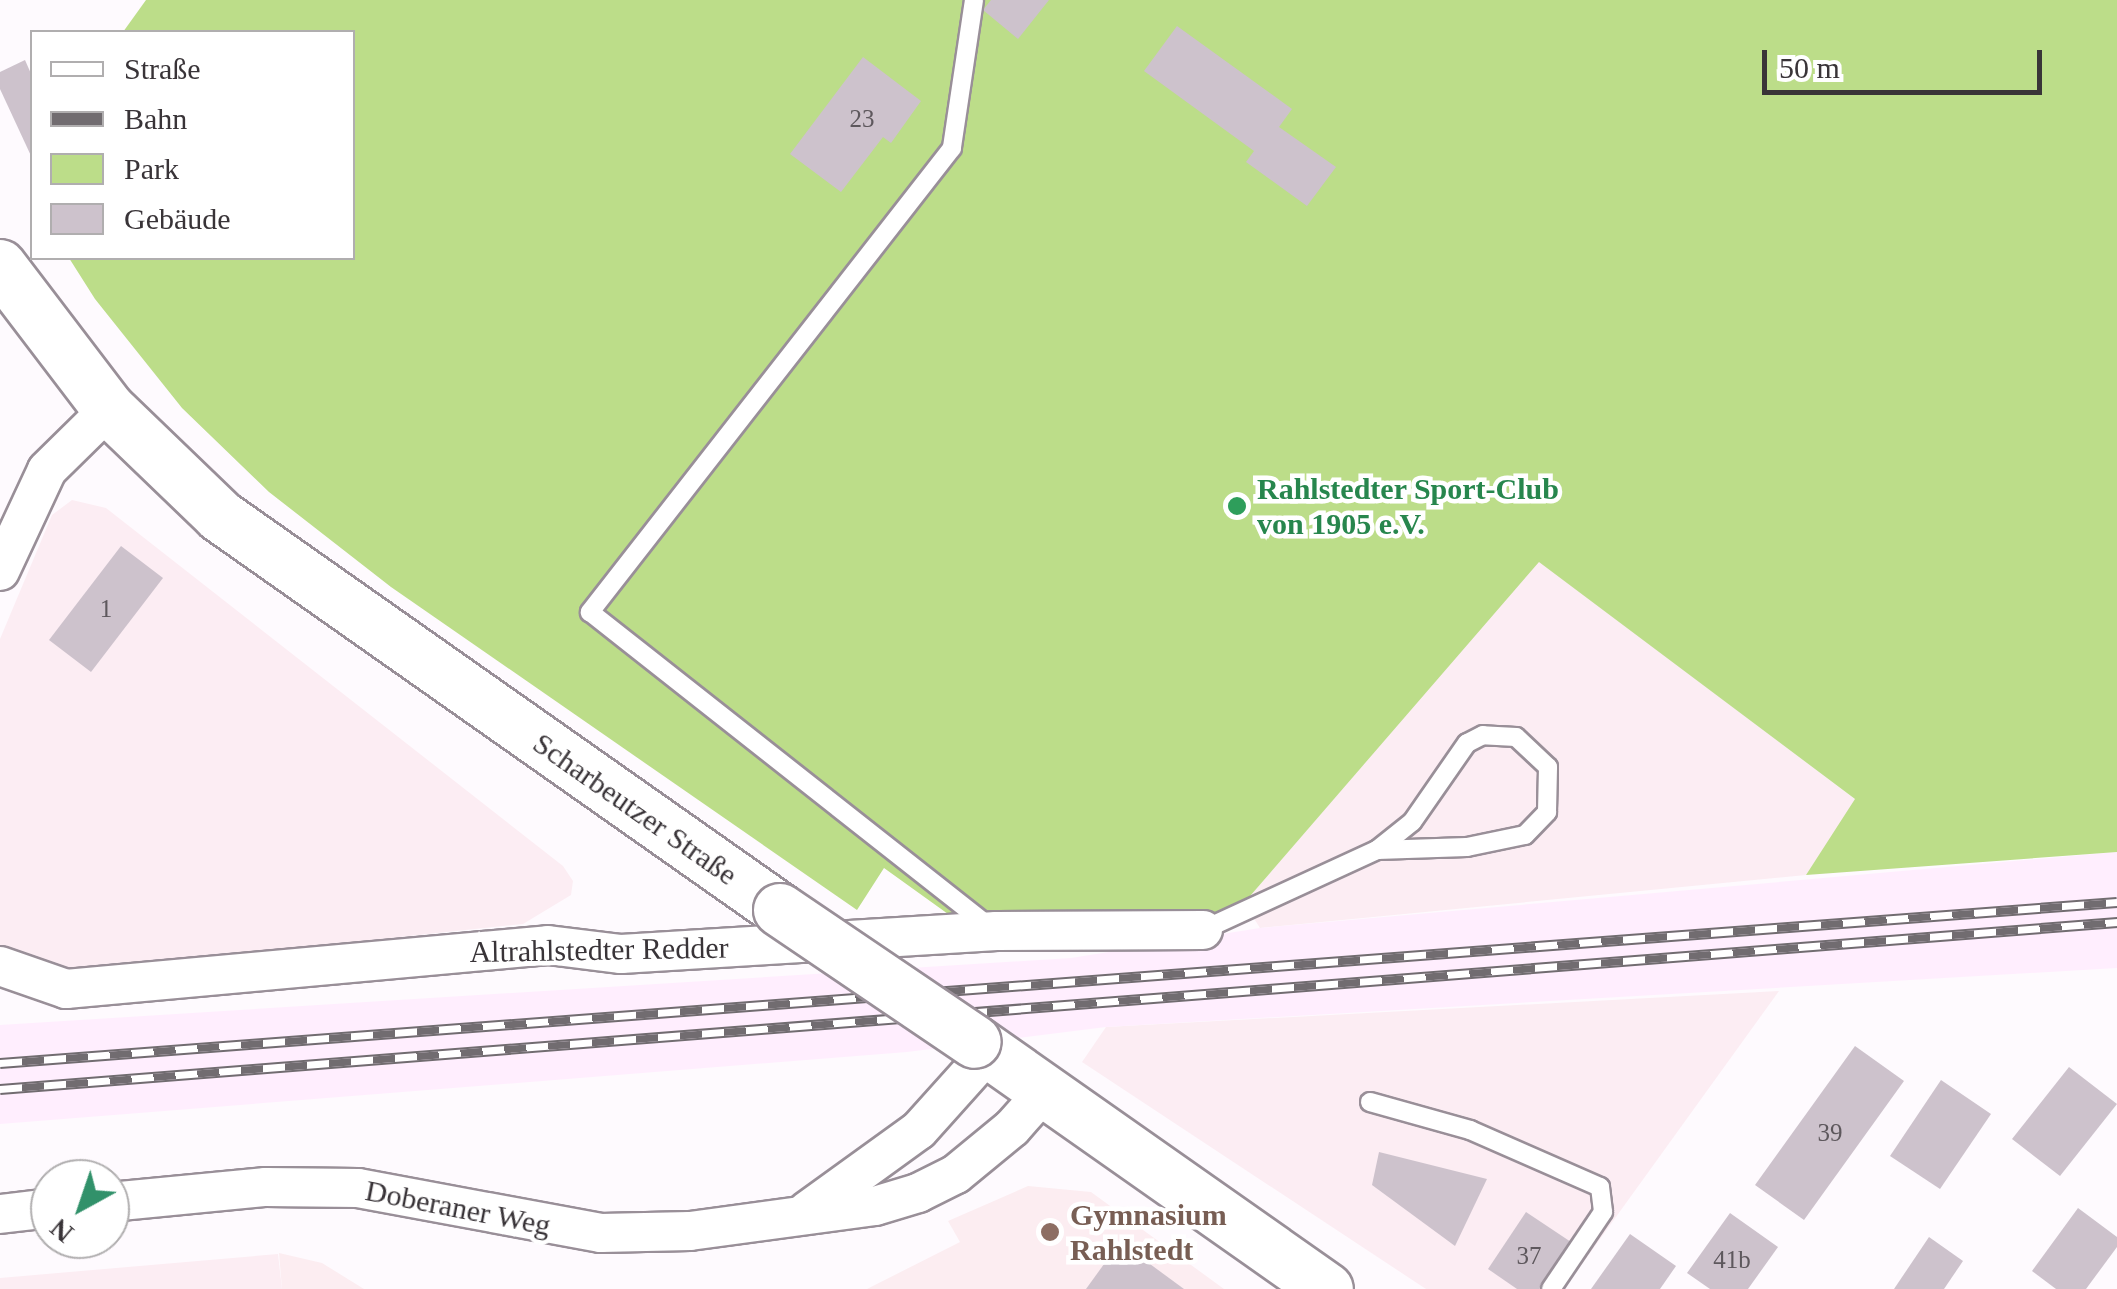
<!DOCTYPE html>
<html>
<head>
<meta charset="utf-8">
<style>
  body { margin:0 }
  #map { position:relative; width:2117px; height:1289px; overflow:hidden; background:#fefafe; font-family:"Times New Roman",serif }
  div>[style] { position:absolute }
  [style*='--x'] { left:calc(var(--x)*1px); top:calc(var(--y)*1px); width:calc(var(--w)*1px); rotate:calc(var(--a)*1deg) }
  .commercial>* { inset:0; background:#fcedf3 }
  .built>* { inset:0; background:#ffeefe }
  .education>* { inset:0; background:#fcedf1 }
  .green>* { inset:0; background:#bcdd89 }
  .building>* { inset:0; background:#cdc2cc }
  .roads { filter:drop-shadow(2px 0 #998f98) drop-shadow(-2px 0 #998f98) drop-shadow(0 2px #998f98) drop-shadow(0 -2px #998f98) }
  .lane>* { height:18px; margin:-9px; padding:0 9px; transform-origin:9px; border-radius:9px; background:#fff }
  .street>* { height:38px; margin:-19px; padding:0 19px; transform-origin:19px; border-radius:19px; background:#fff }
  .secondary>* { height:52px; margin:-26px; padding:0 26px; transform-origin:26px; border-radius:26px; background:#fff }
  .rail>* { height:11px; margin-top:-5.5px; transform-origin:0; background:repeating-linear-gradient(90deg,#fff 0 22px,#716c70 0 44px); box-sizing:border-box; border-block:2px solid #716c70 }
  .bridges { filter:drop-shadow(2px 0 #998f98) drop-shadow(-2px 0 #998f98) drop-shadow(0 2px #998f98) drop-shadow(0 -2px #998f98) }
  .secondary-bridge>* { height:52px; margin:-26px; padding:0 26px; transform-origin:26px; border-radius:26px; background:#fff }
  .dots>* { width:28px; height:28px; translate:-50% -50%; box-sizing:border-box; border:5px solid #fff; border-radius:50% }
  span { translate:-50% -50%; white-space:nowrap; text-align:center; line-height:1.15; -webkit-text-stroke:9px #fff; paint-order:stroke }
  .number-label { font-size:25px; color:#5e585d }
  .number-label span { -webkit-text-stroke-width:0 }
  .leisure-label { font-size:30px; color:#27864d; font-weight:700 }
  .left { translate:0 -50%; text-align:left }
  .street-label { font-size:30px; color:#393438 }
  .education-label { font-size:30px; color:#785e54; font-weight:700 }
  .legend { position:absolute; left:30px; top:30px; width:325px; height:230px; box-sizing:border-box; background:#fff; border:2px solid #b0aeaf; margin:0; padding:12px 18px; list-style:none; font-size:30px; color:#393438 }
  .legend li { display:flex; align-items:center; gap:20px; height:50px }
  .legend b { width:50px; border:2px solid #b0aeaf }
  .north { position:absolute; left:30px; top:1159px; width:100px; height:100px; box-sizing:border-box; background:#fff; border:2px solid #b0aeaf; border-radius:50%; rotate:220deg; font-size:28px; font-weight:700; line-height:40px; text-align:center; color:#393438 }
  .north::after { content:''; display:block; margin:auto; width:35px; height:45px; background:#31916a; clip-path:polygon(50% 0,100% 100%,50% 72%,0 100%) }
  .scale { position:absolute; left:1762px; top:50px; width:280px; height:45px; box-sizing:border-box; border:5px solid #393438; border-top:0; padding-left:12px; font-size:30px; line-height:35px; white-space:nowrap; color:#393438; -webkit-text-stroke:8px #fff; paint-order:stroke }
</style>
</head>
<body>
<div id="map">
  <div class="commercial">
    <i style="clip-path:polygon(72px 500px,106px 508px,563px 866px,573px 881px,571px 895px,523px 924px,97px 969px,63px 967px,0 947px,0 639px,52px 515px)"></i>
    <i style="clip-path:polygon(1539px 561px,1856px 800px,1806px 875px,1260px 928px,1244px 903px)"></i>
    <i style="clip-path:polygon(1779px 991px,1564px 1289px,1426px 1289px,1082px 1062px,1106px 1027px)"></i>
    <i style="clip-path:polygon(278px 1254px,282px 1289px,0 1289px,0 1278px)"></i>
  </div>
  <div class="built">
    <i style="clip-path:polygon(2117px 852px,2117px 968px,1106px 1027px,907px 1052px,0 1124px,0 1025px,1071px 958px,1260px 928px)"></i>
  </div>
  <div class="education">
    <i style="clip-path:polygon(1028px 1186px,1091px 1192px,1224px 1289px,867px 1289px,960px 1242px,948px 1221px)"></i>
    <i style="clip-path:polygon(279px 1253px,322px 1263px,364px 1289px,282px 1289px)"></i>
  </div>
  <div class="green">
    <i style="clip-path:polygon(146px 0,2117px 0,2117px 852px,1806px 875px,1855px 799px,1539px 562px,1244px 903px,1206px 920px,955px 919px,884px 868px,857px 910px,391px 587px,269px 492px,182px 408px,95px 299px,69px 258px,352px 258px,352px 32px,123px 32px)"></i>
  </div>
  <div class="building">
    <i style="clip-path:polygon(991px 0,1049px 0,1018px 39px,983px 10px)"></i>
    <i style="clip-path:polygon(1177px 26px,1292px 109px,1279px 127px,1336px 167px,1307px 206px,1246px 162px,1254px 151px,1144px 71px)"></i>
    <i style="clip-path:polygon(863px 57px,921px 101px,891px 143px,883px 137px,841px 192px,790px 154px)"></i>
    <i style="clip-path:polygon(25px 60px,32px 76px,32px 158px,0 89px,0 72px)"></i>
    <i style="clip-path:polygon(121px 546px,163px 578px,91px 672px,49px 640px)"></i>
    <i style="clip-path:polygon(1855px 1046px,1904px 1081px,1804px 1220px,1755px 1185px)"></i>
    <i style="clip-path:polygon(2069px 1067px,2117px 1104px,2060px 1176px,2012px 1139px)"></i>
    <i style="clip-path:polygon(1941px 1080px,1991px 1114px,1940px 1189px,1890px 1156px)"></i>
    <i style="clip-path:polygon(1379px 1152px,1487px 1179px,1455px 1246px,1372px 1185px)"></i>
    <i style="clip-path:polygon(2078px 1208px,2117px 1237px,2117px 1247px,2086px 1289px,2056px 1289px,2032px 1271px)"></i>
    <i style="clip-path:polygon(1526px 1212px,1571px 1242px,1539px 1289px,1517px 1289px,1488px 1269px)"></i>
    <i style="clip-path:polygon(1730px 1213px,1778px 1247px,1748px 1289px,1710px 1289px,1687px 1273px)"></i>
    <i style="clip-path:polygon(1630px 1234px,1676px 1266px,1660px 1289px,1591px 1289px)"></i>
    <i style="clip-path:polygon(1929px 1237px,1963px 1261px,1944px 1289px,1894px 1289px)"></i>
    <i style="clip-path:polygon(1120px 1242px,1184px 1289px,1086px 1289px)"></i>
  </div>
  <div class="roads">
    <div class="lane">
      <i style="--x:974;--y:0;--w:150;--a:98.5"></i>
      <i style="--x:952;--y:148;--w:589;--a:127.96"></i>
      <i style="--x:590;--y:612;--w:511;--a:38.24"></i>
      <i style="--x:1203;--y:930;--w:192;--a:-24.7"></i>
      <i style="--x:1377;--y:850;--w:90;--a:-1.9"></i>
      <i style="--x:1467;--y:847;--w:59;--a:-11.7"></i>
      <i style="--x:1525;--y:835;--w:32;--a:-46"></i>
      <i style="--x:1547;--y:812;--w:45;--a:-88.7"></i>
      <i style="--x:1548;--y:767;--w:44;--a:-136.8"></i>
      <i style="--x:1516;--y:737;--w:33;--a:-177"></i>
      <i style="--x:1483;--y:735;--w:18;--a:153"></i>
      <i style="--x:1467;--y:743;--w:96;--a:124.8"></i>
      <i style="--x:1412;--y:822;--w:45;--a:141.3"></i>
      <i style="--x:1370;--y:1102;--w:104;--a:15.6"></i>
      <i style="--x:1470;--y:1130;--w:142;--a:23.7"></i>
      <i style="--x:1600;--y:1187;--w:25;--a:83"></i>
      <i style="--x:1603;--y:1212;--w:93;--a:124"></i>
    </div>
    <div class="street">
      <i style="--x:0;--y:571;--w:111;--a:-65"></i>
      <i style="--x:47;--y:470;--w:87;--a:-44.5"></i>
      <i style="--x:0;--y:966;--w:70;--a:19.2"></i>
      <i style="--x:66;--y:989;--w:484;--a:-5.2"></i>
      <i style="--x:548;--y:945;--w:74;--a:7"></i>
      <i style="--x:621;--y:954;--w:376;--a:-3.5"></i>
      <i style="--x:996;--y:931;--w:207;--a:-0.3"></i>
      <i style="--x:110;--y:1202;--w:157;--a:-5.5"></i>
      <i style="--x:266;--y:1187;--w:92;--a:0.6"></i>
      <i style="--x:358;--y:1188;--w:247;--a:10.5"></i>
      <i style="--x:601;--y:1233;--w:89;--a:-1.3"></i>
      <i style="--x:690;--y:1231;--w:187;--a:-7.7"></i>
      <i style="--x:875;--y:1206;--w:45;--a:-16.8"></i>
      <i style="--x:918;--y:1193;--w:42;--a:-26.6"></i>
      <i style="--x:956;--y:1174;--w:72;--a:-39.4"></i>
      <i style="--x:1012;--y:1128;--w:50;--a:-48.3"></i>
      <i style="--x:807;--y:1211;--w:138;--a:-35.9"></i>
      <i style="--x:919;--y:1130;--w:105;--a:-48.1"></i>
      <i style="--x:0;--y:1214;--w:50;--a:-6.8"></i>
    </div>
    <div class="secondary">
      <i style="--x:0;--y:266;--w:180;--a:52.7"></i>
      <i style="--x:109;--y:409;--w:154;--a:43.9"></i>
      <i style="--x:220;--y:516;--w:685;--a:35.13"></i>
      <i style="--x:975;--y:1042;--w:430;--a:35.1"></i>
    </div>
  </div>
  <div class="rail">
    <i style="--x:0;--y:1063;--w:2123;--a:-4.35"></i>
    <i style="--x:0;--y:1089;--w:2124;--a:-4.51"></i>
  </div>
  <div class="bridges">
    <div class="secondary-bridge">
      <i style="--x:780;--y:910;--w:235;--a:34.1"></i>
    </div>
  </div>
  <div class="dots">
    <i style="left:1237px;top:506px;background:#2e9e5b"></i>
    <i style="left:1050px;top:1232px;background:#8d6e63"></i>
  </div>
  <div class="number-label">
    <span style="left:862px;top:119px">23</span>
    <span style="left:106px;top:609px">1</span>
    <span style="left:1830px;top:1133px">39</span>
    <span style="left:1529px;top:1256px">37</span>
    <span style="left:1732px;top:1260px">41b</span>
  </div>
  <div class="leisure-label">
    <span class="left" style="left:1257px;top:506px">Rahlstedter Sport-Club<br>von 1905 e.V.</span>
  </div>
  <div class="street-label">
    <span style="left:635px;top:809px;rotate:35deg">Scharbeutzer Straße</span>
    <span style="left:599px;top:950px;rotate:-1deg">Altrahlstedter Redder</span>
    <span style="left:458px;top:1208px;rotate:11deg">Doberaner Weg</span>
  </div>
  <div class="education-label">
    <span class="left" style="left:1070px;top:1232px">Gymnasium<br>Rahlstedt</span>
  </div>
  <ul class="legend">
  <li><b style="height:12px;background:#fff"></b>Straße</li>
  <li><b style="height:12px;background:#716c70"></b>Bahn</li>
  <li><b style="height:28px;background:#bcdd89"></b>Park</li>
  <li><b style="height:28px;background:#cdc2cc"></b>Gebäude</li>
  </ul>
  <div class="north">N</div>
  <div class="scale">50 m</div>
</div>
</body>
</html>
